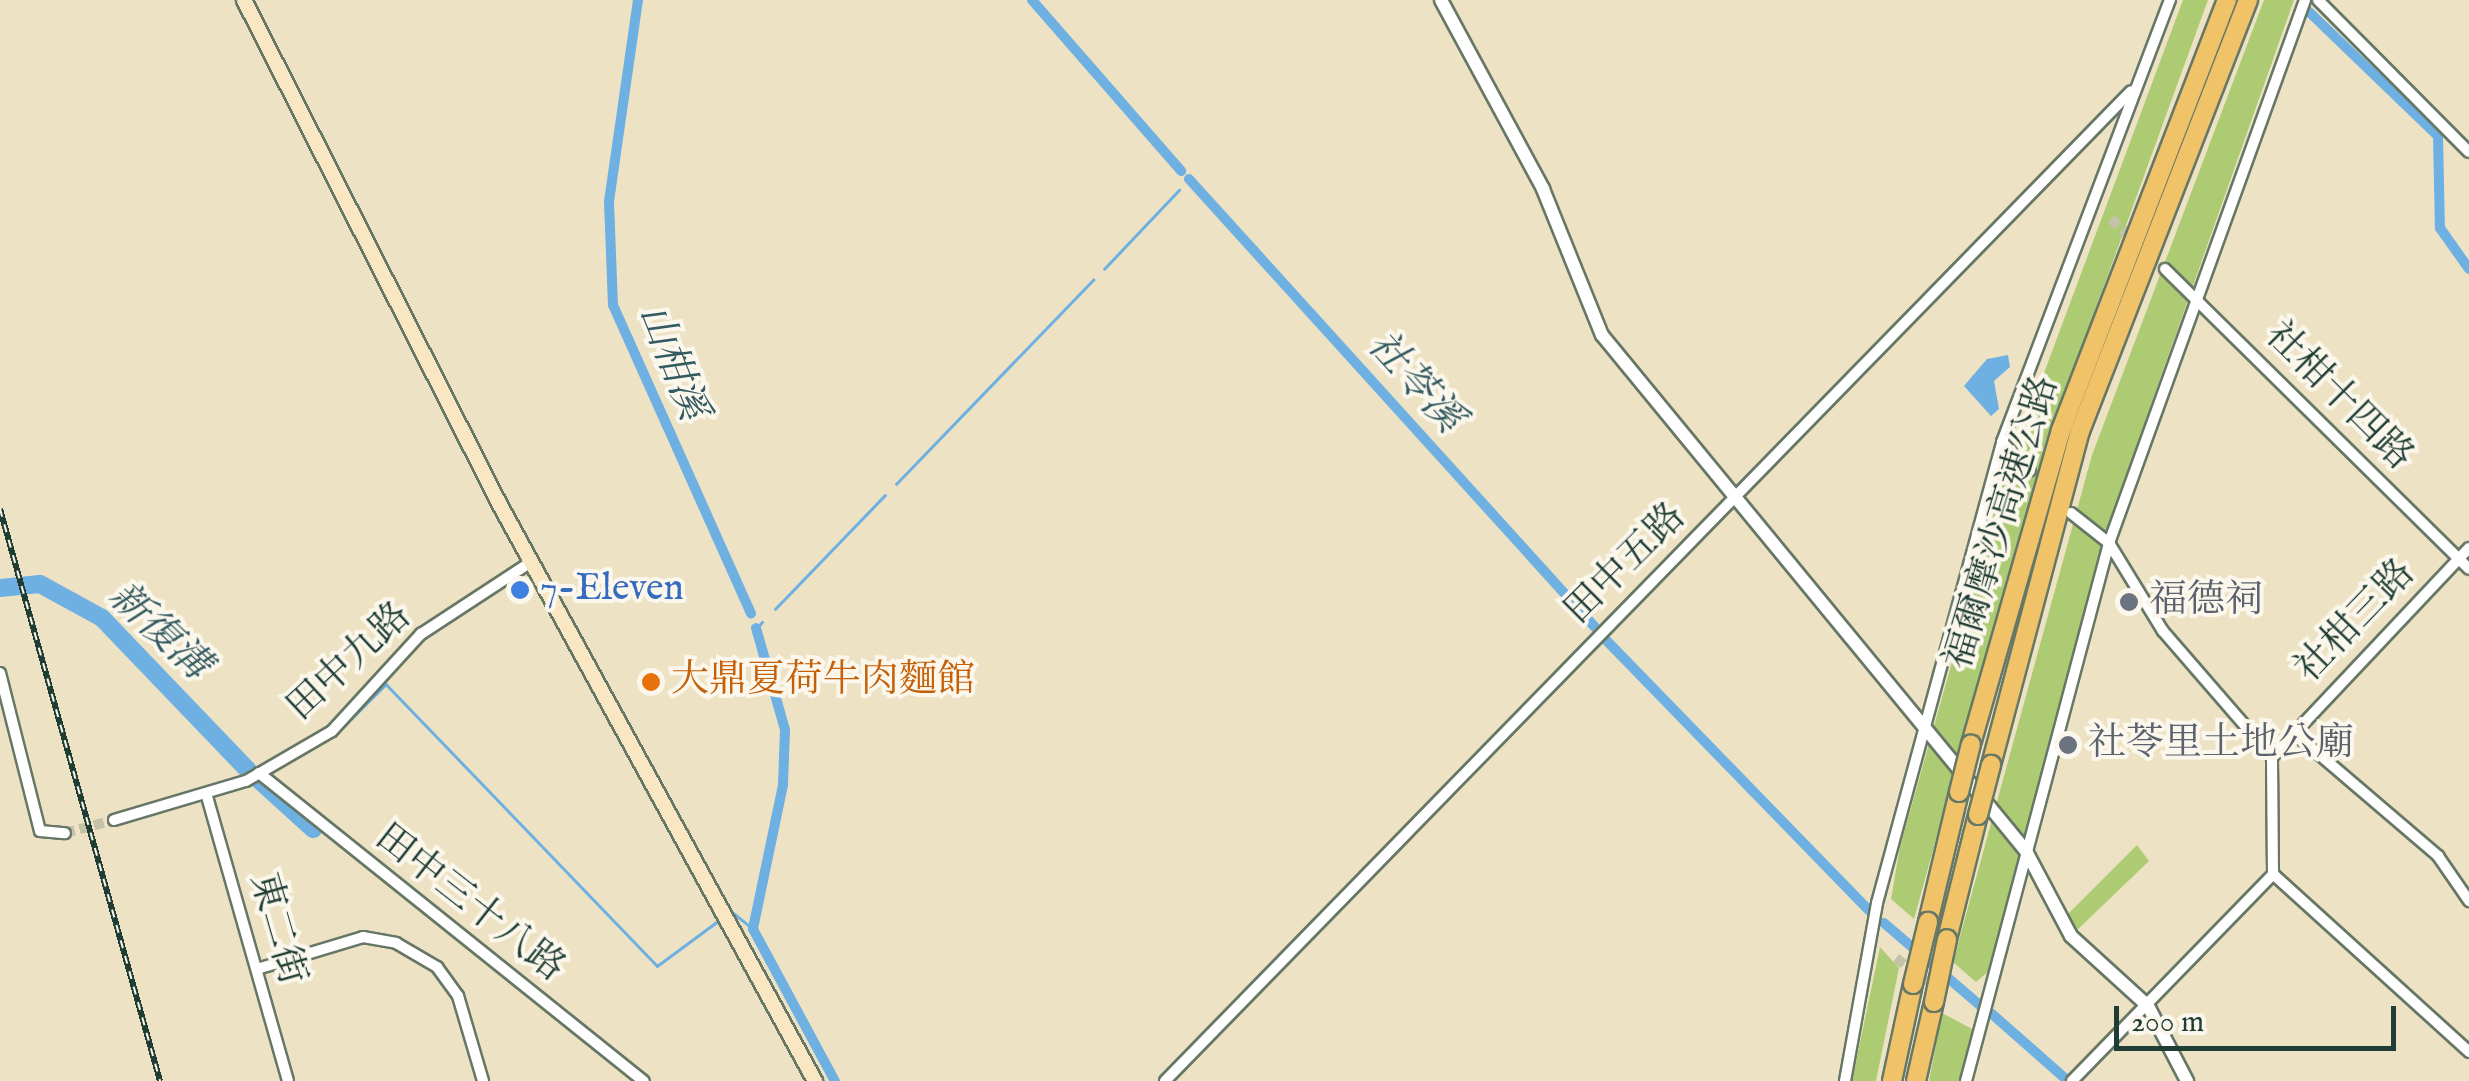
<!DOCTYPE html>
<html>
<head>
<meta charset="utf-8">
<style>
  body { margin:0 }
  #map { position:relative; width:2469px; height:1081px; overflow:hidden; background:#ede3c4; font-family:"IM FELL English","Noto Serif TC",serif }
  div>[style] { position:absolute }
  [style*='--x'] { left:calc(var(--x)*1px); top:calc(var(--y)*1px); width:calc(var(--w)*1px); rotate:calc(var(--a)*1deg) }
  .green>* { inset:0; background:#accb73 }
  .water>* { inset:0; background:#6fb0e3 }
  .stream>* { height:2.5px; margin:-1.25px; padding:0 1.25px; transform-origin:1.25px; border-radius:1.25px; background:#6fb0e3 }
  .canal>* { height:10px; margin:-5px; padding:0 5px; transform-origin:5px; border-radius:5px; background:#6fb0e3 }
  .river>* { height:18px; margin:-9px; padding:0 9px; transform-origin:9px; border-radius:9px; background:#6fb0e3 }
  .minor-tunnel>* { height:10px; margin-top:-5px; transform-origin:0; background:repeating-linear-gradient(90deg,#c4c2a7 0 10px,transparent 0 15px) }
  .roads { filter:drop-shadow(2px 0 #677766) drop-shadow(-2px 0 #677766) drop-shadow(0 2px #677766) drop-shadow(0 -2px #677766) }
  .minor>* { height:10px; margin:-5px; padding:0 5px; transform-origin:5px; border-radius:5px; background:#fff }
  .tertiary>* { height:12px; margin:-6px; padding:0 6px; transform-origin:6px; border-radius:6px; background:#fff }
  .secondary>* { height:14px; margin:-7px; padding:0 7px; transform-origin:7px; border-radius:7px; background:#f9e7c3 }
  .motorway>* { height:18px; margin:-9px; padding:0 9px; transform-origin:9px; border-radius:9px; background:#f0c369 }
  .rail>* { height:6px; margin-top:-3px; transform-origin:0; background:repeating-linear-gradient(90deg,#fbf7ec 0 8px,#1f3d34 0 16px); box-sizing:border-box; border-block:2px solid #1f3d34 }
  .bridges { filter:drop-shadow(2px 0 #677766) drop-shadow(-2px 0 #677766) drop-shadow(0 2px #677766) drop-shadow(0 -2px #677766) }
  .motorway-bridge>* { height:18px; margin:-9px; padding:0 9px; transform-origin:9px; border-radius:9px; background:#f0c369 }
  .dots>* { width:28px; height:28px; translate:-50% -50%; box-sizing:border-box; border:5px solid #fbf7ec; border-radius:50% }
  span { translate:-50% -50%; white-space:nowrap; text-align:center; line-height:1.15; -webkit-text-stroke:8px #fbf7ec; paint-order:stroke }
  .street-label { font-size:38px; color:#1f3d34 }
  .shop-label { font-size:38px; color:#366cbe }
  .left { translate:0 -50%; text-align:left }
  .worship-label { font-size:38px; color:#5b616d }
  .food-label { font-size:38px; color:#c56008 }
  .water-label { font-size:40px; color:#335a60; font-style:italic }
  .scale { position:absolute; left:2114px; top:1006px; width:282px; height:45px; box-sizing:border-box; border:5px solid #1f3d34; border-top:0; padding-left:12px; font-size:30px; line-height:35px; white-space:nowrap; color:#1f3d34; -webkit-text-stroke:8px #fbf7ec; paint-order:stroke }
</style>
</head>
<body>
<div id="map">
  <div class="green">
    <i style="clip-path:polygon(2183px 0,2208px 0,2041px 459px,1914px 919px,1891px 899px,1900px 847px,2000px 491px)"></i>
    <i style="clip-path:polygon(2264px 0,2294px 0,2102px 543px,1990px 970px,1976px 982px,1953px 962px,2092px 455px)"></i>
    <i style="clip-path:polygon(2137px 845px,2149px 861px,2071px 936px,2061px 921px)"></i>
    <i style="clip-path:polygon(1880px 947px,1899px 968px,1876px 1081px,1852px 1081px)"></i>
    <i style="clip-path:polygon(1942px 1013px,1974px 1030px,1961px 1081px,1929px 1081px)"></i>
  </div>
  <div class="water">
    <i style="clip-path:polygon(2008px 355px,2010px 367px,1994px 381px,1999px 409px,1991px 416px,1964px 386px,1987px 359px)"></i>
  </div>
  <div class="stream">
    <i style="--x:1189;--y:181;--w:1;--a:-90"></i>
    <i style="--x:1104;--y:269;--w:109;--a:-46.5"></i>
    <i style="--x:896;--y:484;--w:284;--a:-46"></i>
    <i style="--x:775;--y:609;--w:158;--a:-46"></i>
    <i style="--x:756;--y:629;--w:9;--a:-49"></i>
    <i style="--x:337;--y:733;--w:69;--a:-45"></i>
    <i style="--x:386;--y:684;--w:391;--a:46.1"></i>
    <i style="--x:657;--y:966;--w:76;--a:-36.4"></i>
    <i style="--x:731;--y:911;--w:28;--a:39"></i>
  </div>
  <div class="canal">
    <i style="--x:638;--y:0;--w:204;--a:98.2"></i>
    <i style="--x:609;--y:202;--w:103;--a:87.8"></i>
    <i style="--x:613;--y:305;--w:338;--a:65.9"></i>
    <i style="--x:1032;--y:0;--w:227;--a:48.9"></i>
    <i style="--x:2306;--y:9;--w:183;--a:43.9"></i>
    <i style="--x:2438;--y:136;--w:92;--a:88.8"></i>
    <i style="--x:2440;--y:228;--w:50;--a:54.7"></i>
    <i style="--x:1189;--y:179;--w:605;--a:47.82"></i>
    <i style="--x:756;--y:628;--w:106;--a:74.1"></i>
    <i style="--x:785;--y:730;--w:55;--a:92.1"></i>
    <i style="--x:783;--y:785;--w:147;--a:101.8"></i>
    <i style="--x:753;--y:929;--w:173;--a:61.7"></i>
    <i style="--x:1606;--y:640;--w:377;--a:45.8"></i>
    <i style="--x:1884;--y:923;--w:129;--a:40.6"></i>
    <i style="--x:1992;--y:1014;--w:101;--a:41.4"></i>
  </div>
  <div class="river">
    <i style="--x:0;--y:588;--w:40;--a:-5.7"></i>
    <i style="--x:40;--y:584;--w:71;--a:28.7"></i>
    <i style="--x:102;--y:618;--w:211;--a:46.2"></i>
    <i style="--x:257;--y:778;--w:76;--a:42.3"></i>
  </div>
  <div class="minor-tunnel">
    <i style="--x:2111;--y:219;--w:34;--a:43"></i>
    <i style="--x:65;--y:833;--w:51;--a:-14.9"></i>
    <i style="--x:1896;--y:958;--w:63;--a:38.5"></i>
  </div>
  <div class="roads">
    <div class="minor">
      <i style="--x:2318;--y:0;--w:214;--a:45.2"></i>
      <i style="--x:2165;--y:269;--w:427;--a:44.6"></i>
      <i style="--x:2002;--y:442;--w:40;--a:46"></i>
      <i style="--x:2071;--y:513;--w:48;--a:38.3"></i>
      <i style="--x:2109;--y:543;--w:103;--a:58.5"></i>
      <i style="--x:2163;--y:631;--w:167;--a:49.1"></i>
      <i style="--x:0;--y:673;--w:163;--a:75.8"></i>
      <i style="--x:40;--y:831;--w:25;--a:5"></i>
      <i style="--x:2293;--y:732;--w:191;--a:40.5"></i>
      <i style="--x:2438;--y:856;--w:55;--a:55.4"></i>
      <i style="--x:259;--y:773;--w:493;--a:38.7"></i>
      <i style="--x:206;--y:793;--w:299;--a:74.1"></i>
      <i style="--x:114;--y:820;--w:138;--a:-16.5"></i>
      <i style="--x:246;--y:781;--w:99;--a:-30.2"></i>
      <i style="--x:332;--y:731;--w:132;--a:-47.5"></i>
      <i style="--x:421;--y:634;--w:131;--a:-33.2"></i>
      <i style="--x:2273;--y:874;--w:265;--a:42.2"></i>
      <i style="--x:257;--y:969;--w:111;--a:-16.8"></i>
      <i style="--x:363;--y:937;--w:34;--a:10"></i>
      <i style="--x:396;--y:943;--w:48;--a:30.3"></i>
      <i style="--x:437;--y:967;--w:36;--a:54"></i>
      <i style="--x:458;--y:996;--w:89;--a:73.6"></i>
      <i style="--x:1165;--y:1081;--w:1383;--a:-45.7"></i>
      <i style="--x:1845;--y:1081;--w:181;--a:-79.8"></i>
      <i style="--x:1877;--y:903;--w:478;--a:-74.8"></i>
      <i style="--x:2002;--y:442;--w:473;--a:-69.2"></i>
      <i style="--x:1966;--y:1081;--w:557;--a:-75.11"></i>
      <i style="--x:2109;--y:543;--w:577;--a:-70.15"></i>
      <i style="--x:2072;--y:1081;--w:289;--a:-45.8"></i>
      <i style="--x:2273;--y:874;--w:117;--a:-90.5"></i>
      <i style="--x:2272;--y:757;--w:287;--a:-46.7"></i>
    </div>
    <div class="tertiary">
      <i style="--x:1441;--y:0;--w:215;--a:61.6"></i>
      <i style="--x:1543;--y:189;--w:157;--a:68"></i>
      <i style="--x:1602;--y:335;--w:668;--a:50.59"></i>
      <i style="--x:2026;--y:851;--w:96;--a:62.1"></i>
      <i style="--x:2071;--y:936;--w:104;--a:42.3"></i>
      <i style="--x:2148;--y:1006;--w:85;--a:62.5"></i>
    </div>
    <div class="secondary">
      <i style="--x:244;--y:0;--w:566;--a:63.12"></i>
      <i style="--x:500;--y:505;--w:657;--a:61.33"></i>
    </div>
    <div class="motorway">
      <i style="--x:1971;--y:744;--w:327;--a:-74"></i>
      <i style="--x:2061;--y:430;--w:461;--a:-68.9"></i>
      <i style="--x:1991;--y:765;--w:346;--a:-75.1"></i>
      <i style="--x:2080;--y:431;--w:463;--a:-68.7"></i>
      <i style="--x:1928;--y:922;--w:134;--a:-76.6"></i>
      <i style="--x:1947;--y:939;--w:128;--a:-76"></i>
      <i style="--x:1892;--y:1081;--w:99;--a:-77.8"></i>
      <i style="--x:1916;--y:1081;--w:81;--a:-77.2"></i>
    </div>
  </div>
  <div class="rail">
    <i style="--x:0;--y:509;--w:594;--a:74.37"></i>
  </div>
  <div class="bridges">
    <div class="motorway-bridge">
      <i style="--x:1959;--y:792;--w:49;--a:-76"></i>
      <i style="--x:1978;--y:815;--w:52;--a:-75.4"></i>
      <i style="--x:1913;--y:984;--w:64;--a:-76.4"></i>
      <i style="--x:1934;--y:1002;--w:64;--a:-78.3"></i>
    </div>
  </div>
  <div class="dots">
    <i style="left:520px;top:590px;background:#3f7fe0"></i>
    <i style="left:2129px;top:602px;background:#6b7280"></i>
    <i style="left:651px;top:682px;background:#e8710a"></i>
    <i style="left:2068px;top:745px;background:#6b7280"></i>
  </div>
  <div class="street-label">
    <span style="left:2338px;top:397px;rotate:45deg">社柑十四路</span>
    <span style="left:2003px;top:523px;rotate:-73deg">福爾摩沙高速公路</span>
    <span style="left:1626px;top:565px;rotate:-45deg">田中五路</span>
    <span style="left:2356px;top:622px;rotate:-46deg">社柑三路</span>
    <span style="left:350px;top:663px;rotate:-43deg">田中九路</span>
    <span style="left:469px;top:904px;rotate:38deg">田中三十八路</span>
    <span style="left:276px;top:929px;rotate:74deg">東二街</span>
  </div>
  <div class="shop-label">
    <span class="left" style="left:540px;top:590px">7-Eleven</span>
  </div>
  <div class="worship-label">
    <span class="left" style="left:2149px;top:602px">福德祠</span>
    <span class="left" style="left:2088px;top:745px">社苓里土地公廟</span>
  </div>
  <div class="food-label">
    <span class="left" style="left:671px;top:682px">大鼎夏荷牛肉麵館</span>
  </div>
  <div class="water-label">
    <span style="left:671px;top:363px;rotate:68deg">山柑溪</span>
    <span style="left:1414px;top:383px;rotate:48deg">社苓溪</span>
    <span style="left:158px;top:632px;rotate:43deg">新復溝</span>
  </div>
  <div class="scale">200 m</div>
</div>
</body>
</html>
